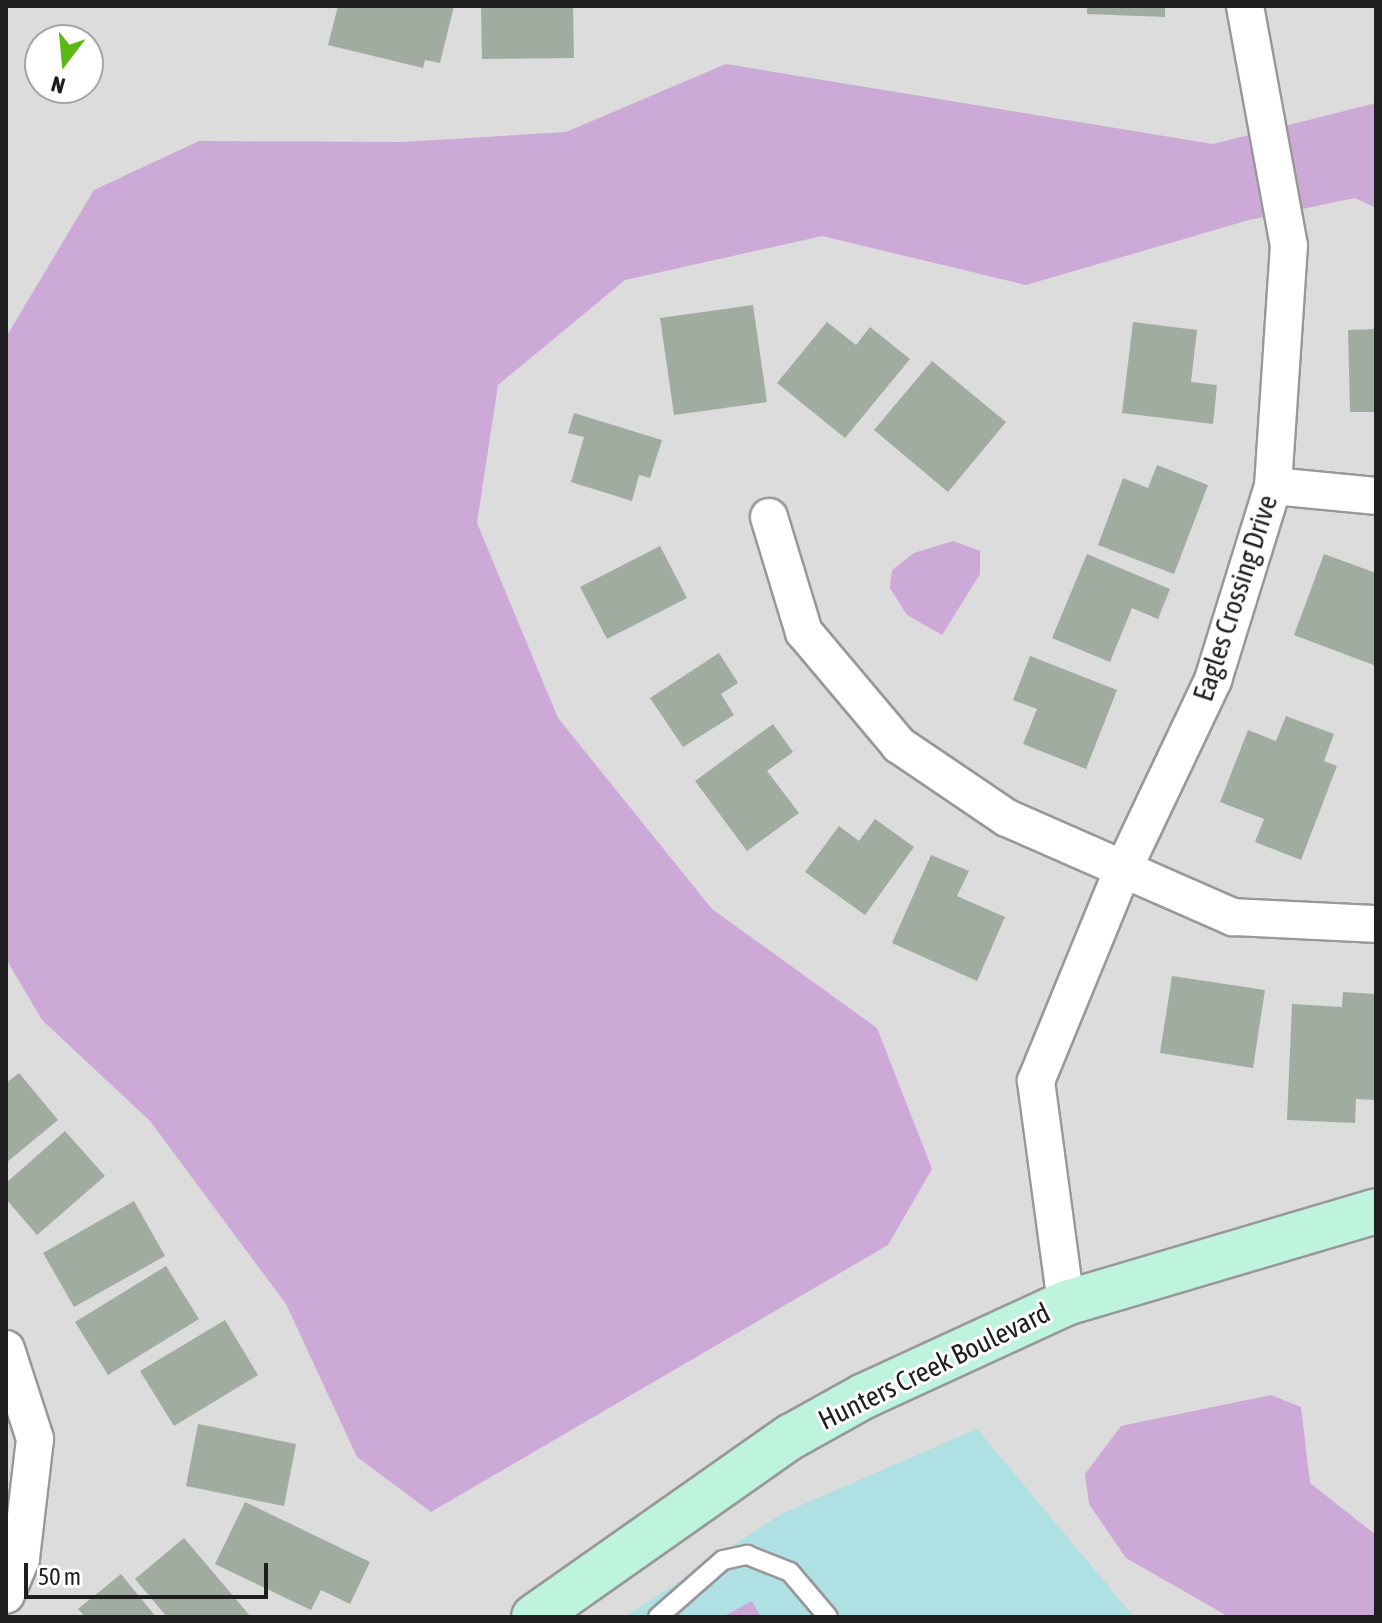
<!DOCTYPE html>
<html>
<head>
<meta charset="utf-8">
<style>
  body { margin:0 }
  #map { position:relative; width:1382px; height:1623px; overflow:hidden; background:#e5eee7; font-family:"Asap Condensed",sans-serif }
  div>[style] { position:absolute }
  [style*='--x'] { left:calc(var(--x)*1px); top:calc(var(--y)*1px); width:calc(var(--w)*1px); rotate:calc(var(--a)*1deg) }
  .residential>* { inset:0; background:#dbdcdb }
  .grass>* { inset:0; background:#afe0e3 }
  .water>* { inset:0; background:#cda9d7 }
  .building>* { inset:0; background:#a1aca1 }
  .roads { filter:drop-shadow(2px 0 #989898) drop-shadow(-2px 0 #989898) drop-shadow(0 2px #989898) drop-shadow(0 -2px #989898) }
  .lane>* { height:18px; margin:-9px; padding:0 9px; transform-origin:9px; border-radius:9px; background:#fff }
  .street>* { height:36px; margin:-18px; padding:0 18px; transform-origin:18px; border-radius:18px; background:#fff }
  .secondary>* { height:44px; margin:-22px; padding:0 22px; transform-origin:22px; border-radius:22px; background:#bef3de }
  span { translate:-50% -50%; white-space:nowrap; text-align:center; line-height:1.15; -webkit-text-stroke:6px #fff; paint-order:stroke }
  .street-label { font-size:28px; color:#1e1e1e }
  .frame { position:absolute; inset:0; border:8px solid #1e1e1e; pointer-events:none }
  .north { position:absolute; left:24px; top:24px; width:80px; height:80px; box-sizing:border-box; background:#fff; border:2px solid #a5a5a5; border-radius:50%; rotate:196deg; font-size:22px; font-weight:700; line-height:32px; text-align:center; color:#1e1e1e }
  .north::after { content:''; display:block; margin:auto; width:28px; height:36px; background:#5cb814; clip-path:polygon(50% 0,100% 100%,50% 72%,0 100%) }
  .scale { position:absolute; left:24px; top:1563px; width:244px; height:36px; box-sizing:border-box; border:4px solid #1e1e1e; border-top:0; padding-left:10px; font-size:24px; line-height:28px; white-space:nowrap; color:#1e1e1e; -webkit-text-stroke:6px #fff; paint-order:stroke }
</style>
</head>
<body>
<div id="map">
  <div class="residential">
    <i style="clip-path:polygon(evenodd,6px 6px,1376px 6px,1376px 1617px,6px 1617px,6px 6px,40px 40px,88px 40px,88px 88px,40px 88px,40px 40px)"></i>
  </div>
  <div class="grass">
    <i style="clip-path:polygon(977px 1429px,1134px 1617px,625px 1617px,781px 1514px)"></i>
  </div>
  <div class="water">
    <i style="clip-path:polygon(726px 64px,1213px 144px,1376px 103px,1376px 208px,1355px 198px,1249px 220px,1026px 285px,822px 236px,625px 280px,498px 385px,477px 523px,558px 718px,712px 909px,877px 1028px,932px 1169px,888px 1245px,431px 1512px,357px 1457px,286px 1304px,150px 1121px,42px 1020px,6px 959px,6px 337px,94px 190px,199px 141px,402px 142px,566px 132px)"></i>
    <i style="clip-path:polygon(953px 541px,980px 551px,980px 574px,942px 635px,907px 615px,890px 588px,892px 570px,914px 553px)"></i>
    <i style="clip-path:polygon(1271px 1395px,1301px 1407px,1310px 1483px,1376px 1535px,1376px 1617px,1229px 1617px,1126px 1558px,1089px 1504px,1085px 1474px,1121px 1426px)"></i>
    <i style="clip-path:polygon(752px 1601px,761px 1617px,722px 1617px)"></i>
  </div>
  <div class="building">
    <i style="clip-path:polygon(338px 6px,454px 6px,440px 63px,425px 60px,423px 68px,328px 45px)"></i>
    <i style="clip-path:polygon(481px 6px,573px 6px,574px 58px,482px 59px)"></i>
    <i style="clip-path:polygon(1087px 6px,1165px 6px,1165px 17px,1087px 14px)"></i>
    <i style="clip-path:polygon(753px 305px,767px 402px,674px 415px,660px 318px)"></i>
    <i style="clip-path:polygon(827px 322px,856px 345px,870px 327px,910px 359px,845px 438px,777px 383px)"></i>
    <i style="clip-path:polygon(1133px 322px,1197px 330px,1191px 382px,1217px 385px,1213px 424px,1122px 413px)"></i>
    <i style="clip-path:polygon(1376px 329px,1376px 412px,1350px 412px,1348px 330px)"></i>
    <i style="clip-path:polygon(932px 361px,1006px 422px,948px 492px,874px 430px)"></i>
    <i style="clip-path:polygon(574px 413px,662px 440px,650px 478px,639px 475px,632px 501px,571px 482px,584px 437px,568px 433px)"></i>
    <i style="clip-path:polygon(1157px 465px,1208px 485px,1174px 574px,1098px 545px,1123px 478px,1148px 488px)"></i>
    <i style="clip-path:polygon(660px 546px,687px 598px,607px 639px,580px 587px)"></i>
    <i style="clip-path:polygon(1087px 554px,1170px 589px,1158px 619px,1132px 608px,1110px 662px,1052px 638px)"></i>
    <i style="clip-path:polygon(1324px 554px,1376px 573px,1376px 666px,1294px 635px)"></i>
    <i style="clip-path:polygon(719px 653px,738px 683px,721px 694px,734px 715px,683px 747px,650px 698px)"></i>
    <i style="clip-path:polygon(1030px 656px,1117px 690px,1086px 769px,1023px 744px,1037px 709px,1013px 700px)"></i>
    <i style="clip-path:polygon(1286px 716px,1334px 734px,1324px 761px,1337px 766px,1301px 860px,1255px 842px,1264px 819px,1220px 802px,1248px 730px,1276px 741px)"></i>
    <i style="clip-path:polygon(773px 724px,793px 752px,767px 771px,799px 813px,747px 851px,695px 781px)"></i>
    <i style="clip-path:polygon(875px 819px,914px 847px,865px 915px,805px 872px,839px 826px,859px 841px)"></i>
    <i style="clip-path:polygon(931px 855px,969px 871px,957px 896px,1005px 917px,977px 981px,892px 943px)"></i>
    <i style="clip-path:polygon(1172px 976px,1265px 990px,1253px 1068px,1160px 1053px)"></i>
    <i style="clip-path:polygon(1343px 992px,1376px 994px,1376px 1100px,1356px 1099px,1355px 1123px,1287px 1120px,1292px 1004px,1342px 1007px)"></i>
    <i style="clip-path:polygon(19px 1073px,58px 1120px,6px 1163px,6px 1083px)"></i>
    <i style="clip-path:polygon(65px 1131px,105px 1176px,37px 1235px,6px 1199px,6px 1183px)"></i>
    <i style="clip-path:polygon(134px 1201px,165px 1256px,74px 1307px,43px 1253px)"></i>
    <i style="clip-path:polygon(166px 1266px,199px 1319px,108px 1375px,75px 1322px)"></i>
    <i style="clip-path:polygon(225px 1320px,258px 1375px,174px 1426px,140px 1371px)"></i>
    <i style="clip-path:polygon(198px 1424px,296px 1444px,284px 1506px,186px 1486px)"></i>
    <i style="clip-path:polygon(245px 1502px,370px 1562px,350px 1604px,321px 1590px,311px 1610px,215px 1564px)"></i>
    <i style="clip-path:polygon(184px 1538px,251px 1617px,167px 1617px,135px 1579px)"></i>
    <i style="clip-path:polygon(121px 1574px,156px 1617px,85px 1617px,78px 1609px)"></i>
  </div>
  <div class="roads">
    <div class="lane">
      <i style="--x:658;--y:1617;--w:86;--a:-41.2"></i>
      <i style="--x:723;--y:1560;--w:25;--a:-12"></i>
      <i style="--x:747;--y:1555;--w:46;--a:21.6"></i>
      <i style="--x:790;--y:1572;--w:59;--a:49.8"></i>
    </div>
    <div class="street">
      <i style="--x:1273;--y:486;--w:103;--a:5.5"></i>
      <i style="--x:769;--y:517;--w:120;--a:73.1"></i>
      <i style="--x:804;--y:632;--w:148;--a:49.9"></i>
      <i style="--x:899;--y:745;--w:130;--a:34.1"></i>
      <i style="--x:1007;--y:818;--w:247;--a:23.7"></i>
      <i style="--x:1233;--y:917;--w:143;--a:2.8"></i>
      <i style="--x:1066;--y:1303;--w:224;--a:-97.7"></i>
      <i style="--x:1036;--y:1081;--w:224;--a:-67.7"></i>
      <i style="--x:1121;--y:874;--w:215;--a:-64.6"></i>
      <i style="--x:1213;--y:680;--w:203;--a:-72.8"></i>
      <i style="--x:1273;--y:486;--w:241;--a:-86.2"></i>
      <i style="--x:1289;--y:246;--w:244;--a:-100.4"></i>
      <i style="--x:6;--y:1349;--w:95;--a:72.1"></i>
      <i style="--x:35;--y:1439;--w:121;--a:96.7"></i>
      <i style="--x:21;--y:1559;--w:39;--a:113"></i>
    </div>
    <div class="secondary">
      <i style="--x:534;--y:1617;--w:315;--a:-35.1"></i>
      <i style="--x:792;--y:1436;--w:82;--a:-29.1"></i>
      <i style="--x:864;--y:1396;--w:222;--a:-24.7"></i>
      <i style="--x:1066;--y:1303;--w:323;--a:-16.5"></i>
    </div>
  </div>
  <div class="street-label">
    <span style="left:1235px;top:598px;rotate:-72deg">Eagles Crossing Drive</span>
    <span style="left:934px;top:1366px;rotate:-26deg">Hunters Creek Boulevard</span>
  </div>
  <div class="frame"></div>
  <div class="north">N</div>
  <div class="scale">50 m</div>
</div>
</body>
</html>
